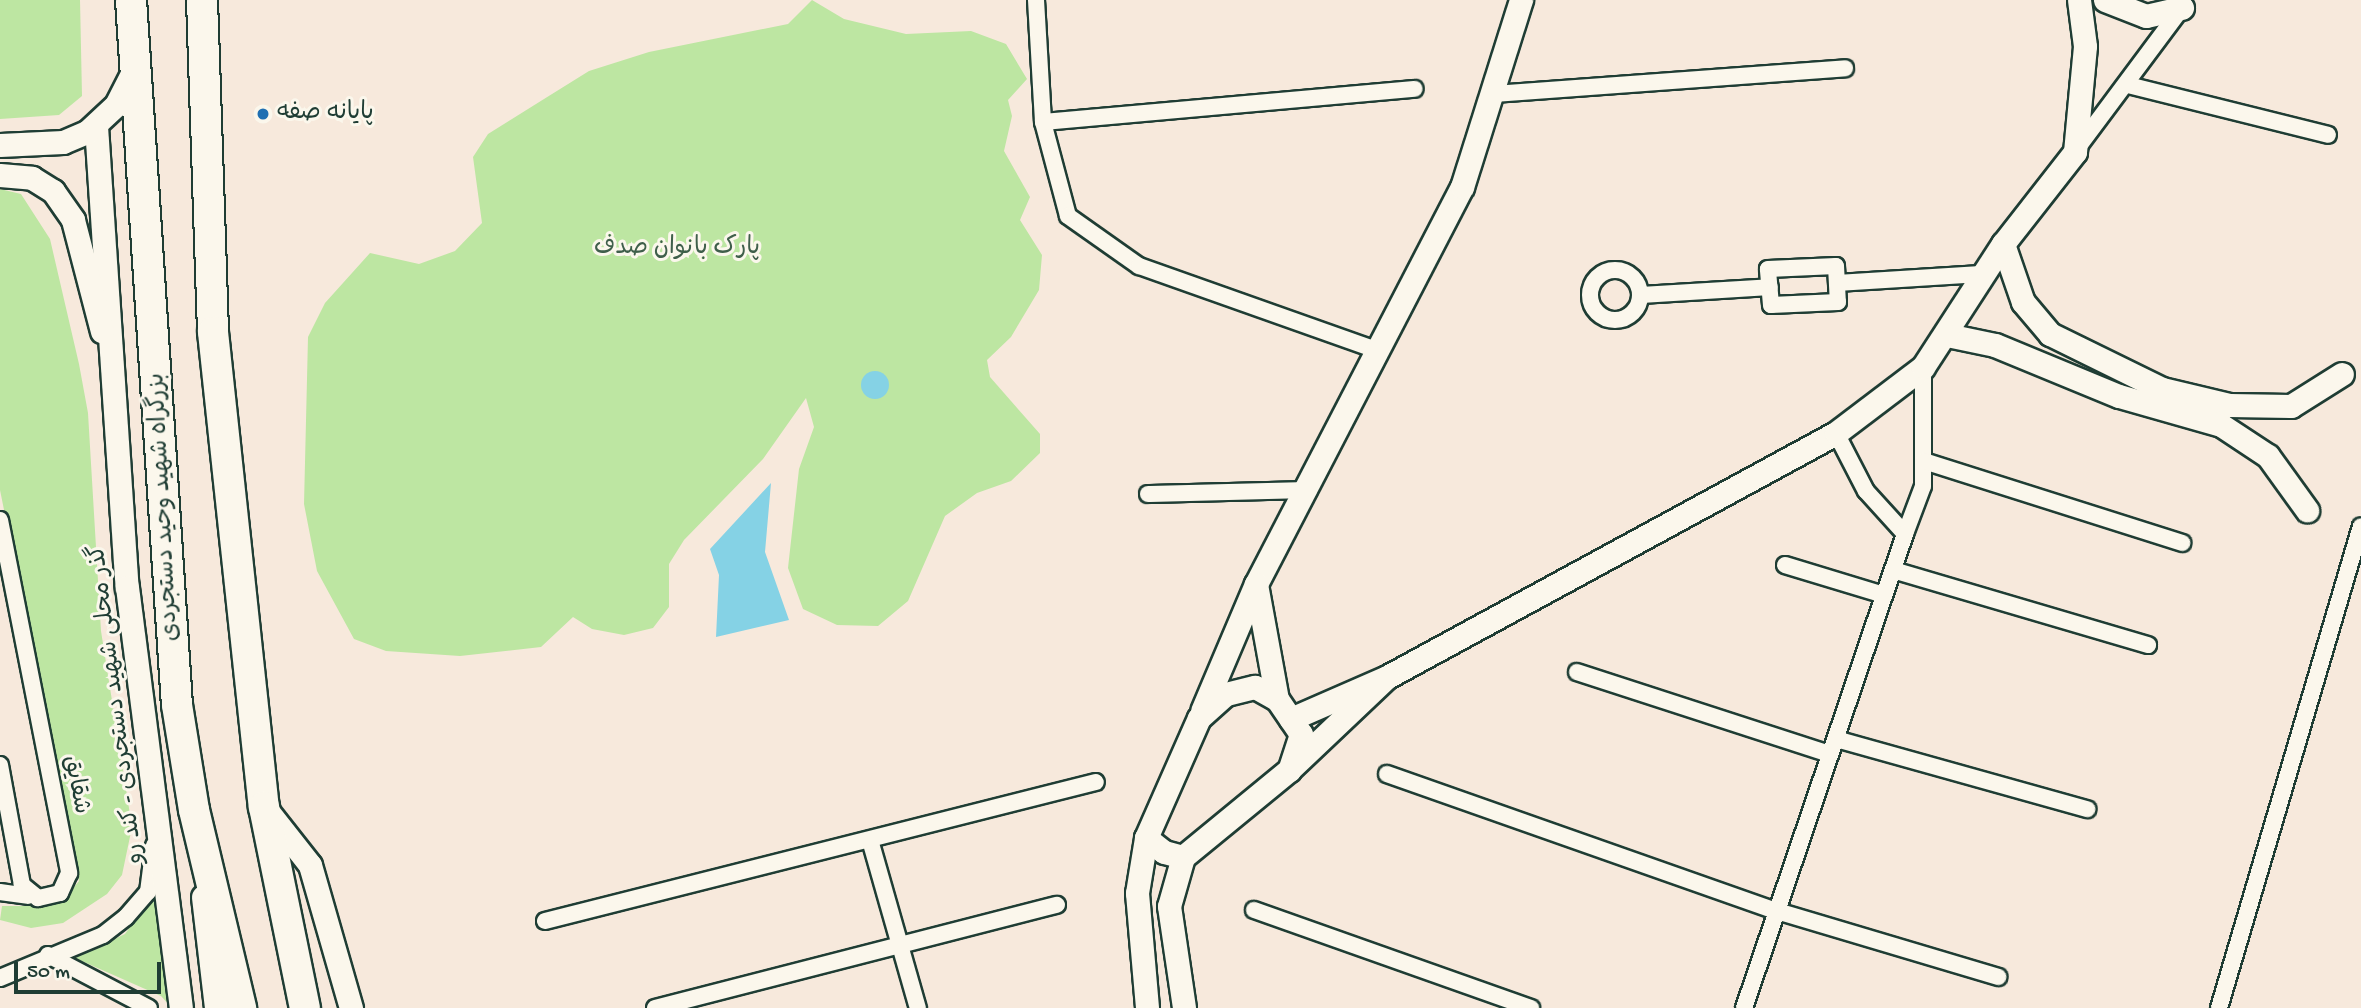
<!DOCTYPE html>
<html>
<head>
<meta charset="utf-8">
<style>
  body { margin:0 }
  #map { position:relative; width:2361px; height:1008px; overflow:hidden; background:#f7e9dc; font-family:"Gochi Hand","Playpen Sans Arabic",sans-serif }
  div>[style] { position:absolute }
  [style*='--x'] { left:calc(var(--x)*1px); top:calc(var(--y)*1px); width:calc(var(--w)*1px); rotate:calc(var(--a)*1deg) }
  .green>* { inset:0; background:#bde6a2 }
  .water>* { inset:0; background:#85d2e5 }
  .round { border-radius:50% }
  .roads { filter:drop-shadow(2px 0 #1f3d34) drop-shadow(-2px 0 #1f3d34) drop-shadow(0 2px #1f3d34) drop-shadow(0 -2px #1f3d34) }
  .street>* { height:16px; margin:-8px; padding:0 8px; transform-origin:8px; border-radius:8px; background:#fbf7ec }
  .street>.ring { margin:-8px; padding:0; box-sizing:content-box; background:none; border:16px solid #fbf7ec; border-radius:50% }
  .secondary>* { height:23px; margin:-11.5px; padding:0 11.5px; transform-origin:11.5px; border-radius:11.5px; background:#fbf7ec }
  .highway>* { height:30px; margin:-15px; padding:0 15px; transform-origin:15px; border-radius:15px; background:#fbf7ec }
  .dots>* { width:19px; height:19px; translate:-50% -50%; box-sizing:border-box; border:4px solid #fbf7ec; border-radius:50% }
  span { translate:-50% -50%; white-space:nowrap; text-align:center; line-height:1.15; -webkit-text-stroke:6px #fbf7ec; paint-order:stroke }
  .poi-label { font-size:24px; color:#1f3d34 }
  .left { translate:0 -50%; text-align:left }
  .park-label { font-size:24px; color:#3f5f4a }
  .street-label { font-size:24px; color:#1f3d34 }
  .scale { position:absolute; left:14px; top:962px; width:147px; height:32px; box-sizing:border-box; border:4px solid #1f3d34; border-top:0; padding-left:9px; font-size:21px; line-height:24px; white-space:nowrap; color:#1f3d34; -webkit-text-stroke:5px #fbf7ec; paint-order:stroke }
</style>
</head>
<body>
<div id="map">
  <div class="green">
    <i style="clip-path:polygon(0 0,80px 0,82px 96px,59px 115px,0 119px)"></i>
    <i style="clip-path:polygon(812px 0,844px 19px,906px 34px,971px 31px,1006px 44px,1027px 79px,1008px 100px,1012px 116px,1004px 151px,1030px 197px,1020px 220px,1042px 255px,1039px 290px,1011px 337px,987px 360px,990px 377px,1040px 434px,1040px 453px,1011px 481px,977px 493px,945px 516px,908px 601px,878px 626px,837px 625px,803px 609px,788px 568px,799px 469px,814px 427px,806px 398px,763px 459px,684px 540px,669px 564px,669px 607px,653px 628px,624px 635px,592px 629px,573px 617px,541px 647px,460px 656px,386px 651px,354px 639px,317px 571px,304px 504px,308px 337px,325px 303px,370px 253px,419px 264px,455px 251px,482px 223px,473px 157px,488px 134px,544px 99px,589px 71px,649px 52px,788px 24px)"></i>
    <i style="clip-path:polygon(0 189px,21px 194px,50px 239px,79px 364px,88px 413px,101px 631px,132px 827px,122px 875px,107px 894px,63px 923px,31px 928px,0 920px,2px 906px,39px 906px,69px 893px,79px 881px,0 490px)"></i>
    <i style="clip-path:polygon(156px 890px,171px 1007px,161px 996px,75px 958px,125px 934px)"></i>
  </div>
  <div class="water">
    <i class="round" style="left:861px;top:371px;width:28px;height:28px"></i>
    <i style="clip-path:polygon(771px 483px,765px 552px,789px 620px,716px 637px,719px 575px,710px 549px)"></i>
  </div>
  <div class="roads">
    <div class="street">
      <i style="--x:1036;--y:0;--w:122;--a:86.7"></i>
      <i style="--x:1043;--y:122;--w:97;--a:75.1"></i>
      <i style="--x:1068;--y:216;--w:87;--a:35.2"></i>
      <i style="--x:1139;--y:266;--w:255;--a:19.5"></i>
      <i style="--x:2128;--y:85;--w:206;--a:14"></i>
      <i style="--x:1495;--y:94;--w:351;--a:-4.2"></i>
      <i style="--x:1043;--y:122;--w:373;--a:-5.1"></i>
      <i style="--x:2076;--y:150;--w:181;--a:-53.3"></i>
      <i style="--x:1836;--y:266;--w:36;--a:87"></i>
      <i style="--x:1838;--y:302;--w:67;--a:177.4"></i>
      <i style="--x:1771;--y:305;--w:36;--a:-95"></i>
      <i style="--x:1768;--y:269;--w:68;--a:-2.5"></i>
      <i class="ring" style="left:1590px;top:270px;width:34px;height:34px"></i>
      <i style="--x:1837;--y:283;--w:144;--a:-3.6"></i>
      <i style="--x:1641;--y:295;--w:129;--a:-3.5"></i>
      <i style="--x:1836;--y:433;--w:65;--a:62.7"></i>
      <i style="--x:1866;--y:491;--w:58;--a:47.8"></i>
      <i style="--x:1905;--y:534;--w:51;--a:-69.4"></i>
      <i style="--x:1923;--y:486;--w:119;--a:-90"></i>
      <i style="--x:1924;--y:461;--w:271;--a:17.6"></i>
      <i style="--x:1148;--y:494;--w:161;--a:-1.4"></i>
      <i style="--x:0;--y:520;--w:360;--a:78.9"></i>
      <i style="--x:69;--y:873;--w:22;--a:114"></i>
      <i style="--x:60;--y:893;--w:23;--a:167"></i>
      <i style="--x:38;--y:898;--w:21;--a:-141"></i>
      <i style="--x:22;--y:885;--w:122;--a:-100.4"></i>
      <i style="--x:1785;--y:565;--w:103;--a:16.9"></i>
      <i style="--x:1893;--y:570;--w:266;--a:16.4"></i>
      <i style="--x:1577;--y:672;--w:266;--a:18"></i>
      <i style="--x:1836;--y:739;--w:261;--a:15.6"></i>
      <i style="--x:1387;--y:774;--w:413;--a:19.4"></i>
      <i style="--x:1777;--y:911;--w:231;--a:16.6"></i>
      <i style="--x:870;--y:840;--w:175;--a:74.1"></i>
      <i style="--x:0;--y:892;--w:28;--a:8"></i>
      <i style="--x:1254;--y:910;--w:294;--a:19.5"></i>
      <i style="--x:545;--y:921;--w:568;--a:-14.16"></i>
      <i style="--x:48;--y:955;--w:114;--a:27.7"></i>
      <i style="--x:0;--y:978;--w:112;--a:-22.7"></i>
      <i style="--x:103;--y:935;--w:29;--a:-38"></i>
      <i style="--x:126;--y:917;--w:33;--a:-49"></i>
      <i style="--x:148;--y:892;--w:47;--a:-82.7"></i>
      <i style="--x:655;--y:1008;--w:415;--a:-14.4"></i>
      <i style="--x:1744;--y:1008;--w:501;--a:-71.24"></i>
      <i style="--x:2219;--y:1008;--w:502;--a:-73.58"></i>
    </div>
    <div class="secondary">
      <i style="--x:2105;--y:0;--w:44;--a:21.3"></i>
      <i style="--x:2146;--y:16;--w:37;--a:-13"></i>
      <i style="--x:96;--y:126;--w:462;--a:86.2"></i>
      <i style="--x:127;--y:587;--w:424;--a:82.7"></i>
      <i style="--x:0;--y:145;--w:63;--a:-2.7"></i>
      <i style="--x:63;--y:142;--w:26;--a:-23"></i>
      <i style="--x:87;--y:132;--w:40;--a:-43"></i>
      <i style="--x:116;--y:105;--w:39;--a:-63"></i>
      <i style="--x:0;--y:175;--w:32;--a:5"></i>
      <i style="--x:32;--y:178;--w:25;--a:32"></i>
      <i style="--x:53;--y:191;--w:35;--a:55"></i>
      <i style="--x:73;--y:220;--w:115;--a:75.4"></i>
      <i style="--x:2003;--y:244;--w:61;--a:71"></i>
      <i style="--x:2023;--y:302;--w:42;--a:49.8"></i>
      <i style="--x:2050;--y:334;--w:125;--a:26.2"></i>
      <i style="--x:2162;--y:389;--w:69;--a:13.4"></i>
      <i style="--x:2229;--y:405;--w:62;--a:0.9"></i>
      <i style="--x:2291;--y:406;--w:60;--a:-32.1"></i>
      <i style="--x:1947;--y:335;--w:49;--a:11.8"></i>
      <i style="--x:1995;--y:345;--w:134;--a:22.4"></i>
      <i style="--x:2119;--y:396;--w:106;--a:15.9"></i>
      <i style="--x:2221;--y:425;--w:56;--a:33.4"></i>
      <i style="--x:2268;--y:456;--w:67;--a:54.2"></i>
      <i style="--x:1256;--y:584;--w:447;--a:-62.6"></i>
      <i style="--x:1462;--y:187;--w:196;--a:-72.5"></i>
      <i style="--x:1387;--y:677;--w:511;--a:-28.52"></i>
      <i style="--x:1836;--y:433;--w:109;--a:-37.2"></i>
      <i style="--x:1923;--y:367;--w:147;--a:-57"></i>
      <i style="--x:2003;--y:244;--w:117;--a:-52"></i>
      <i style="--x:2075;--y:152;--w:106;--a:-84.6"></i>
      <i style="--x:2085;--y:46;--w:46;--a:-97.4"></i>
      <i style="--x:1255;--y:687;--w:25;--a:29"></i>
      <i style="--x:1277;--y:699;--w:42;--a:55.6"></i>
      <i style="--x:1301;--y:734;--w:38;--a:108"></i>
      <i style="--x:1289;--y:770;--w:137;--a:140.6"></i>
      <i style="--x:1183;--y:857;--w:20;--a:-165"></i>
      <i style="--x:1164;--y:852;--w:23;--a:-142"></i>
      <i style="--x:1146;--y:838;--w:131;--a:-66.2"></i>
      <i style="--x:1199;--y:718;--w:36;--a:-42"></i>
      <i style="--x:1226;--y:694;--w:30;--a:-14"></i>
      <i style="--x:1202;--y:711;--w:138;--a:-67"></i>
      <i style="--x:1256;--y:584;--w:117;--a:79.7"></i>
      <i style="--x:1291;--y:768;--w:132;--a:-43.5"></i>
      <i style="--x:1387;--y:677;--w:105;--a:156.4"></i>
      <i style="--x:266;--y:809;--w:71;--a:51.8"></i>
      <i style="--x:310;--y:865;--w:149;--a:74"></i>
      <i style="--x:1146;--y:838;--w:56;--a:99.3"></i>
      <i style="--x:1137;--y:893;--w:115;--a:85"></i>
      <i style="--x:1183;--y:857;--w:51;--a:105.9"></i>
      <i style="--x:1169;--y:906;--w:103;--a:81.6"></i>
      <i style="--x:203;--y:897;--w:112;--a:83.3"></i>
    </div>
    <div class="highway">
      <i style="--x:131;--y:0;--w:706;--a:86.27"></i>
      <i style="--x:177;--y:705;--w:106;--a:80.8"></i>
      <i style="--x:194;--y:810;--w:204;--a:76.6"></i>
      <i style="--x:202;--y:0;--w:332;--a:88.1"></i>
      <i style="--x:213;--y:332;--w:478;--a:83.9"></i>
      <i style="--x:264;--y:807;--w:205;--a:78.5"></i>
    </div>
  </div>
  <div class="dots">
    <i style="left:263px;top:114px;background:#1f6fb2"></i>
  </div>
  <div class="poi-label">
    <span class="left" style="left:277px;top:114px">پایانه صفه</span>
  </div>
  <div class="park-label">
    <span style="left:677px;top:249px">پارک بانوان صدف</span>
  </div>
  <div class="street-label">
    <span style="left:165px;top:507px;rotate:-93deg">بزرگراه شهید وحید دستجردی</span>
    <span style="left:118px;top:704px;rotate:-97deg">گذر محلی شهید دستجردی - کند رو</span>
    <span style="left:75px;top:785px;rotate:79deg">شقایق</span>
  </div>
  <div class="scale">50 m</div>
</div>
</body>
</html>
